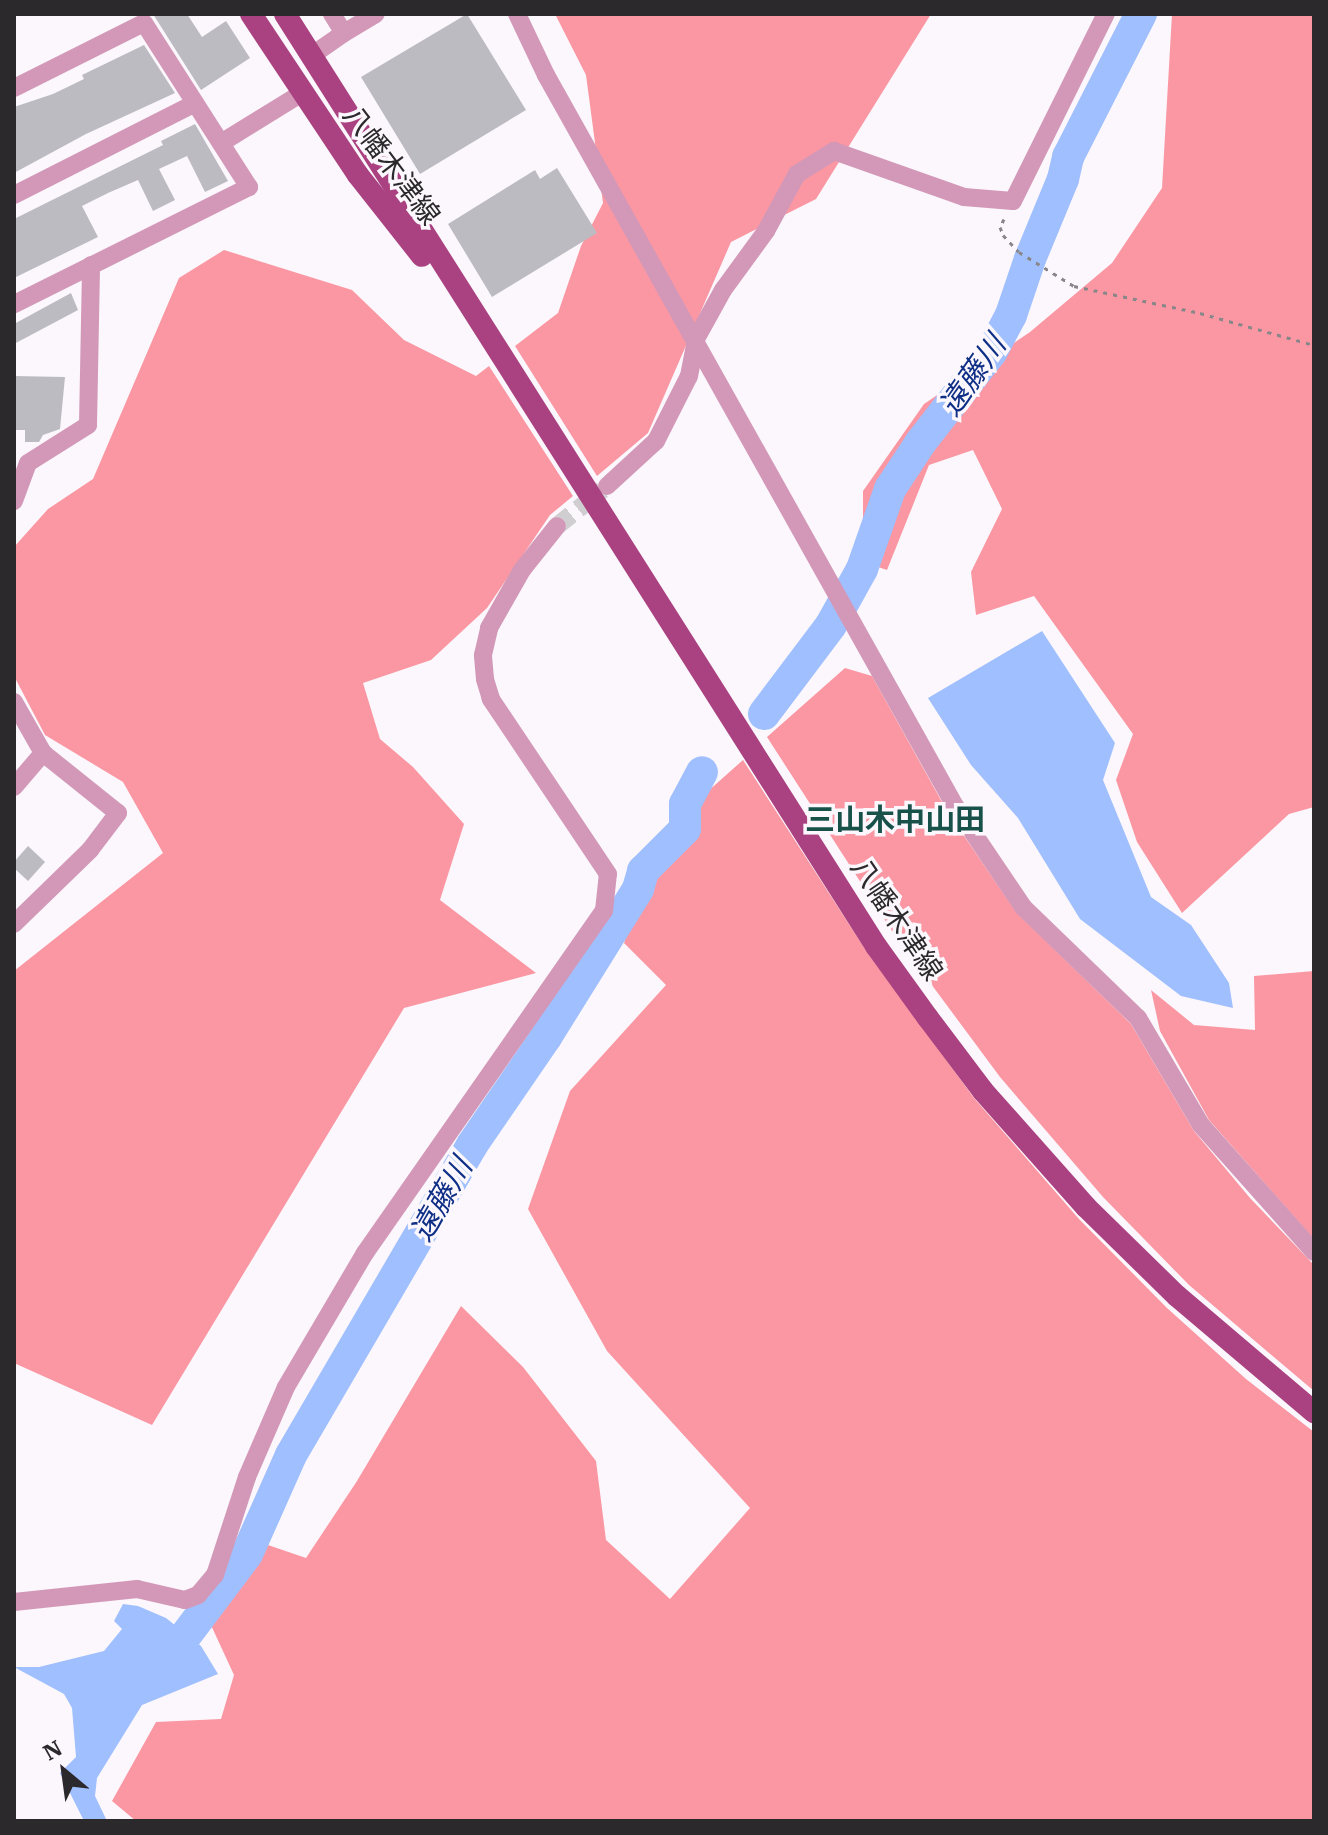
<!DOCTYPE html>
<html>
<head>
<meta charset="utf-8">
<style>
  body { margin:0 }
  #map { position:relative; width:1328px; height:1835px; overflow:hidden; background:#fbf7fc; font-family:"IBM Plex Serif","Noto Sans JP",serif }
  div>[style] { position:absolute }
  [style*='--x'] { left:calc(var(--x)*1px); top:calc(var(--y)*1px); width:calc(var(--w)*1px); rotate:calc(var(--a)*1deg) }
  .forest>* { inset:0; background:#fb97a2 }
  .water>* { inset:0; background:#a0bffe }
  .river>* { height:32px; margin:-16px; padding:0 16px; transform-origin:16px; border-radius:16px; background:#a0bffe }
  .building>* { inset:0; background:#bcbbc2 }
  .minor-tunnel>* { height:18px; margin-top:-9px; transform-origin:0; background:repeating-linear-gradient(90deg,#d1ced2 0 18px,transparent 0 27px) }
  .path>* { height:3px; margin-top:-1.5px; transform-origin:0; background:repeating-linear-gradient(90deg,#89868a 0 4px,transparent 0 10px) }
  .minor>* { height:18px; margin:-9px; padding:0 9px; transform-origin:9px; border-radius:9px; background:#d398b8 }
  .major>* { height:22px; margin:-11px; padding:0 11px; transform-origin:11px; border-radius:11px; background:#aa4281 }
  span { translate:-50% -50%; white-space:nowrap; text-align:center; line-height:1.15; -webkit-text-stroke:7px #fbf7fc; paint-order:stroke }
  .street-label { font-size:28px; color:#2b292b }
  .water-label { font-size:30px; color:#0f2f86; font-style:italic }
  .neighbourhood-label { font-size:30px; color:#18514a; font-weight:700 }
  .frame { position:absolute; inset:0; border:16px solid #2b292b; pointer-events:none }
  .north { position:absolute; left:24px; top:1731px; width:80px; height:80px; -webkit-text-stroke:6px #fbf7fc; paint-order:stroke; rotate:331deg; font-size:22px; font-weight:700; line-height:32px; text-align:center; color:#2b292b }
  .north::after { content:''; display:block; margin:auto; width:28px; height:36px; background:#2b292b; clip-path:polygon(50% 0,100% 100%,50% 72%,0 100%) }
</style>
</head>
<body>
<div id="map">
  <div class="forest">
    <i style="clip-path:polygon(555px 14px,931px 14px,816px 199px,731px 242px,648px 433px,597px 476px,515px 346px,558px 313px,581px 246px,603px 203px,586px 75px)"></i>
    <i style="clip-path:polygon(1172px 14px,1314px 14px,1314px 807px,1289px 814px,1182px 913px,1137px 842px,1116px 780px,1133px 734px,1034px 596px,976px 615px,971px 572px,1002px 509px,973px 450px,929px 465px,887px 570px,863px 562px,863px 491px,924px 404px,1030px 332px,1112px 263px,1162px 188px)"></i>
    <i style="clip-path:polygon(224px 250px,352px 290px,404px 340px,476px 376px,489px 366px,573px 496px,550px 515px,487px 608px,431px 660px,363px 683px,380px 739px,413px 767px,464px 824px,440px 900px,536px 973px,404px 1008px,152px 1425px,14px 1363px,14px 971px,163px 853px,123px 782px,45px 735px,14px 676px,14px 547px,48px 509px,93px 479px,179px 278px)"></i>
    <i style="clip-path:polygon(845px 668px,872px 676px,947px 811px,1016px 912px,1131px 1024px,1194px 1131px,1250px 1198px,1314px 1265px,1314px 1391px,1189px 1285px,1103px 1197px,1000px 1077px,894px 934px,767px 737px)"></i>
    <i style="clip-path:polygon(743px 760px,867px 952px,974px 1098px,1079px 1219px,1167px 1308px,1246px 1379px,1314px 1432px,1314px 1821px,136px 1821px,112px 1801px,156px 1722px,221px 1719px,234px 1675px,210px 1623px,268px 1545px,306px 1558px,357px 1481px,461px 1306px,523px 1367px,596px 1461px,606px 1540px,670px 1599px,750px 1508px,607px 1351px,528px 1209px,570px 1091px,666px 985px,624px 943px,661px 833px)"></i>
    <i style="clip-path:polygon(1314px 971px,1314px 1239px,1209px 1120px,1160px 1031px,1151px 990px,1194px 1025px,1255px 1030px,1254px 976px)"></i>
  </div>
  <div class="water">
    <i style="clip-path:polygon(1042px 631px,1115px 743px,1103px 780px,1151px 897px,1191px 925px,1229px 983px,1233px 1008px,1181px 996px,1080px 919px,1018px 818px,971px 765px,928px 698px)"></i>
    <i style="clip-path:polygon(123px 1604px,138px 1606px,166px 1618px,201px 1646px,218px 1674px,142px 1705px,97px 1778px,95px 1796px,107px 1821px,84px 1821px,60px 1773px,76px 1757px,72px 1708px,64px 1694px,14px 1667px,39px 1667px,104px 1651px,122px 1629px,114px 1621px)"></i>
  </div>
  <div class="river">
    <i style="--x:764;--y:714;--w:111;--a:-53"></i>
    <i style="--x:831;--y:625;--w:64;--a:-61"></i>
    <i style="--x:862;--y:569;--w:85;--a:-70.7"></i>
    <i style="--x:890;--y:489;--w:56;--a:-56.6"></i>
    <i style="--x:921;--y:442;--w:115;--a:-52"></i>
    <i style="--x:992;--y:351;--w:41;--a:-62.2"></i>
    <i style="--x:1011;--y:315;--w:59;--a:-71.3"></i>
    <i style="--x:1030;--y:259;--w:87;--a:-67.6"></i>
    <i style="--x:1063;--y:179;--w:23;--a:-77"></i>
    <i style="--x:1068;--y:157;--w:161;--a:-63"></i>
    <i style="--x:186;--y:1635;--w:101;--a:-53"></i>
    <i style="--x:247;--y:1554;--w:108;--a:-66"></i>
    <i style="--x:291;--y:1455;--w:359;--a:-59.7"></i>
    <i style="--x:472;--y:1145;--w:131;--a:-55.6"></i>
    <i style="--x:546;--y:1037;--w:174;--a:-58.1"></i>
    <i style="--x:638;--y:889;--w:19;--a:-74"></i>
    <i style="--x:643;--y:871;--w:59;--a:-45"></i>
    <i style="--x:685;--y:829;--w:25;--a:-90"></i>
    <i style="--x:685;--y:804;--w:36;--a:-62"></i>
  </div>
  <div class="building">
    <i style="clip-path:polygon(153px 14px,187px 14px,202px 37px,226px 21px,250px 58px,201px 90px)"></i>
    <i style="clip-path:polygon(467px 14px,526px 110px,420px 174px,361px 77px)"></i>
    <i style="clip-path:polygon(144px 45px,175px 93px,86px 134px,14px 173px,14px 107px,53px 94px,84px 79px,82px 75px)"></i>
    <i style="clip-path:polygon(195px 124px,228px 181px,205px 192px,187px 156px,159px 169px,175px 200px,153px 211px,138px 180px,108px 193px,82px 206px,98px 237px,14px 278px,14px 219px,163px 145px,161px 141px)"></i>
    <i style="clip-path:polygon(557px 168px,597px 233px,492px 297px,448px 224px,535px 170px,540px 179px)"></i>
    <i style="clip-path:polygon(71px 293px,78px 310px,14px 344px,14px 324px)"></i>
    <i style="clip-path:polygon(14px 376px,65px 377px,60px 429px,43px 435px,39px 442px,25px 442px,25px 430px,14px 430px)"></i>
    <i style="clip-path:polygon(28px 846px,45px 862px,28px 881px,14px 868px,14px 862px)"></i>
  </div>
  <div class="minor-tunnel">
    <i style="--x:557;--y:526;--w:58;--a:-38.7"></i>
  </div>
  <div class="path">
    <i style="--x:1004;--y:219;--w:9;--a:117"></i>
    <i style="--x:1000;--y:227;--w:9;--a:69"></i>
    <i style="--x:1003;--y:235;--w:23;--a:47"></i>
    <i style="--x:1019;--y:252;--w:65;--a:31.7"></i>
    <i style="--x:1074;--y:286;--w:129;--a:12.1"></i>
    <i style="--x:1200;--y:313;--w:118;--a:15.7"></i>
  </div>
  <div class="minor">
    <i style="--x:332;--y:14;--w:22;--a:58"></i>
    <i style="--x:344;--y:33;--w:37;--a:-31"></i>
    <i style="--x:517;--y:14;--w:68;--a:64.6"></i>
    <i style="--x:546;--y:75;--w:838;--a:60.77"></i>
    <i style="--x:955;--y:806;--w:122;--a:56"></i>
    <i style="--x:1023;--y:907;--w:160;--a:44"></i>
    <i style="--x:1138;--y:1018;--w:124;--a:59.5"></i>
    <i style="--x:1201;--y:1125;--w:170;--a:48.3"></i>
    <i style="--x:311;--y:56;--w:40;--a:-34.9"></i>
    <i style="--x:14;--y:88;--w:145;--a:-26.6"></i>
    <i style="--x:144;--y:23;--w:195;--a:57.4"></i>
    <i style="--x:249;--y:187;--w:263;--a:153.5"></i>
    <i style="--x:221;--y:143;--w:95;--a:-31.7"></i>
    <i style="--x:14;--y:195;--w:203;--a:-26.9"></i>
    <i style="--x:607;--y:486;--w:67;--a:-42.6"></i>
    <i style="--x:656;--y:441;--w:73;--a:-63.1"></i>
    <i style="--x:689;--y:376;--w:38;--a:-79"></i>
    <i style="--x:696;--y:339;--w:56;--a:-61.1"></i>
    <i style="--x:723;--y:290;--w:73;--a:-53.9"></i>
    <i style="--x:766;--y:231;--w:65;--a:-61.5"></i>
    <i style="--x:797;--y:174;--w:44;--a:-31.9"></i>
    <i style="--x:834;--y:151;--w:138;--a:19.5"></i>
    <i style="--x:964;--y:197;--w:49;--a:4.7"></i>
    <i style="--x:1013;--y:201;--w:209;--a:-63.6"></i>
    <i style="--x:14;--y:501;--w:40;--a:-69.8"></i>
    <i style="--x:28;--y:463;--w:71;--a:-32.3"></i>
    <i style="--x:88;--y:425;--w:160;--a:-88.9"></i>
    <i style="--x:14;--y:702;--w:59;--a:60.4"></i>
    <i style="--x:43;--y:753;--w:96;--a:38.7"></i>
    <i style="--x:118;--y:813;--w:46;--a:127.1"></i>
    <i style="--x:90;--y:850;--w:106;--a:135.8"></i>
    <i style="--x:14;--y:787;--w:45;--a:-49.5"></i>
    <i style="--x:14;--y:1602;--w:124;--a:-6"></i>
    <i style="--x:137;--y:1589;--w:49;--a:12.9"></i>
    <i style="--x:185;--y:1600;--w:14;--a:-21"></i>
    <i style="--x:198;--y:1595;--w:26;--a:-50"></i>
    <i style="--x:215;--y:1575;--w:103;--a:-71.9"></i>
    <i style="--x:247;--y:1477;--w:98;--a:-66.6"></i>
    <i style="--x:286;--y:1387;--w:156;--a:-59.5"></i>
    <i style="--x:365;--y:1253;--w:417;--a:-55.1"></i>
    <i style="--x:604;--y:911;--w:37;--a:-84"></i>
    <i style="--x:608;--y:874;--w:211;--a:-123.8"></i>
    <i style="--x:491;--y:699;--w:21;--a:-107"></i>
    <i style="--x:485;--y:679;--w:24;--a:-95"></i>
    <i style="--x:483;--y:655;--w:28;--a:-77"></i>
    <i style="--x:489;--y:628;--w:67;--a:-60.4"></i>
    <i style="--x:522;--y:570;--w:56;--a:-51.5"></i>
  </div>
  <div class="major">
    <i style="--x:251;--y:14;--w:193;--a:56.4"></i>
    <i style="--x:358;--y:175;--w:103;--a:51.7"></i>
    <i style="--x:285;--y:14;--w:1104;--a:57.62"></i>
    <i style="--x:876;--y:946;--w:89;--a:54.2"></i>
    <i style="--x:928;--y:1018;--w:91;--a:53"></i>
    <i style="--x:983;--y:1091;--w:155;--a:48.4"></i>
    <i style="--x:1086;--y:1207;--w:127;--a:44.4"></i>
    <i style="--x:1177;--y:1296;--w:180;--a:40.3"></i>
  </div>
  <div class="street-label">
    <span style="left:392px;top:165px;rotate:53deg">八幡木津線</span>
    <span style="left:897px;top:919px;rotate:56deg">八幡木津線</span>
  </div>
  <div class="water-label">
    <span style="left:972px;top:375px;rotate:-55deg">遠藤川</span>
    <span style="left:441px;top:1199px;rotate:-60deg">遠藤川</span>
  </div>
  <div class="neighbourhood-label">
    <span style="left:895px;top:819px">三山木中山田</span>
  </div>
  <div class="frame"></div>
  <div class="north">N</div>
</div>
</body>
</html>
